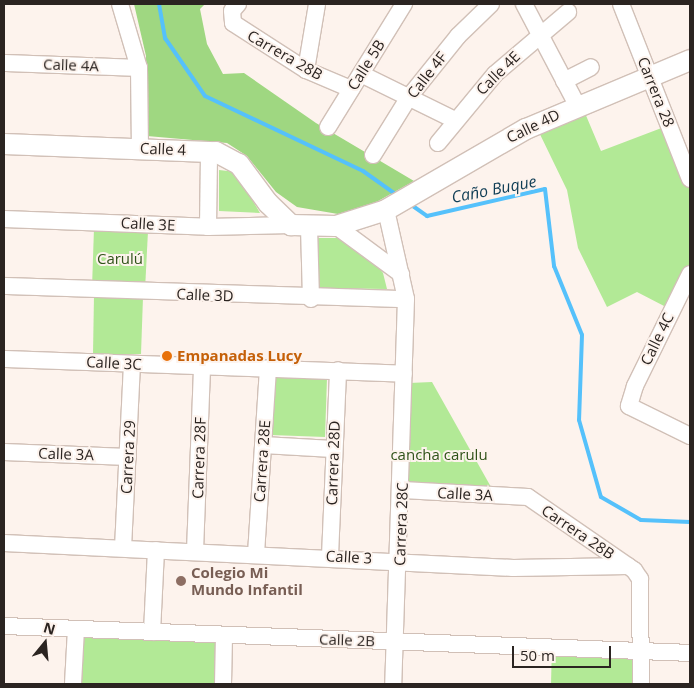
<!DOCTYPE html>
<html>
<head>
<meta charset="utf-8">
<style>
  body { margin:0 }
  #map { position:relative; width:694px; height:688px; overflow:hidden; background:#fdf3ed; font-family:"Open Sans",sans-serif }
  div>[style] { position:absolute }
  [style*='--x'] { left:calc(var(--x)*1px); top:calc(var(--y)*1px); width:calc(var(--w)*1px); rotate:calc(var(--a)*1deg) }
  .green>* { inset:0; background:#b2e996 }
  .forest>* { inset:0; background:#9fd781 }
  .stream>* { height:4px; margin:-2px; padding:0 2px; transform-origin:2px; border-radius:2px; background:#55c1fb }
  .roads { filter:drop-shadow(1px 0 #d1c0b7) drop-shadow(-1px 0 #d1c0b7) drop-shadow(0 1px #d1c0b7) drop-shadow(0 -1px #d1c0b7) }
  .minor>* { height:16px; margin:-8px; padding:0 8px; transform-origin:8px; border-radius:8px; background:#fff }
  .tertiary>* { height:20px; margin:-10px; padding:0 10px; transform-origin:10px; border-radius:10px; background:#fff }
  .dots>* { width:14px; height:14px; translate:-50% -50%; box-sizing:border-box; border:2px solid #fdf3ed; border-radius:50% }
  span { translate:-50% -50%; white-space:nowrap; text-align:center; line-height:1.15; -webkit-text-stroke:4px #fdf3ed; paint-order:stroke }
  .street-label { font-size:15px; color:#2b2421 }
  .park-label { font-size:15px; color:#2f5218 }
  .food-label { font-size:15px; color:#c56008; font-weight:700 }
  .left { translate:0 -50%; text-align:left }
  .education-label { font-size:15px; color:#785e54; font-weight:700 }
  .water-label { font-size:16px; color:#0f3d55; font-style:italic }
  .frame { position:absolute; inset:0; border:5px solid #2b2421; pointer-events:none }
  .north { position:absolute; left:20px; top:618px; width:50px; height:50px; -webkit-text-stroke:4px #fdf3ed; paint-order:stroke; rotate:17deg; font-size:14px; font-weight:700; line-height:20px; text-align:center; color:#2b2421 }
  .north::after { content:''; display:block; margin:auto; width:18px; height:22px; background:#2b2421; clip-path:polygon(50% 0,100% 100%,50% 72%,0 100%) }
  .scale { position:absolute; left:512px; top:646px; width:99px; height:22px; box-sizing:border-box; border:2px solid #2b2421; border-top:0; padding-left:6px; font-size:15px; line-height:18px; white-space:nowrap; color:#2b2421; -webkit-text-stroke:4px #fdf3ed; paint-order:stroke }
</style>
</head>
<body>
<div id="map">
  <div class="green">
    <i style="clip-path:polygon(582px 106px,601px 151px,672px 124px,690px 172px,690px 265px,666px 307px,637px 292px,607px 307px,578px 248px,567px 190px,535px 124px)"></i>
    <i style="clip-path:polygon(219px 170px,236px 172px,260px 213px,219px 211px)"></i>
    <i style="clip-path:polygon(94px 228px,148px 231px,145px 290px,92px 288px)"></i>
    <i style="clip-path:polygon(314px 238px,343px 238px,369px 255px,383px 273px,387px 289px,315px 288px)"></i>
    <i style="clip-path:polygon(94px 295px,143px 297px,141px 354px,93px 354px)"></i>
    <i style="clip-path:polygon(274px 376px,327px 378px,325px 437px,271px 435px)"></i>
    <i style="clip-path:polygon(432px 382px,491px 487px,409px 484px,409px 383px)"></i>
    <i style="clip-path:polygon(76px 627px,216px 633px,216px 684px,75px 684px)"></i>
    <i style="clip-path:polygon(552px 644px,635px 647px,633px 684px,551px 684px)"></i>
  </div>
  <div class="forest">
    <i style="clip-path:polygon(134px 4px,205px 4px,200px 9px,207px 44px,223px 74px,244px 73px,316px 123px,414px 181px,362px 210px,338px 214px,297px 207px,276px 192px,247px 156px,227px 143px,147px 136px,146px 56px)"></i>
  </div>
  <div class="stream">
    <i style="--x:159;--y:4;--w:35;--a:80"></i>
    <i style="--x:165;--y:38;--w:70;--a:55.4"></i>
    <i style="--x:205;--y:96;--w:175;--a:25.4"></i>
    <i style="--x:363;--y:171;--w:43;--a:35.5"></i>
    <i style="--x:410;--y:204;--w:21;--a:35"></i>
    <i style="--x:427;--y:216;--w:121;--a:-12.9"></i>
    <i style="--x:545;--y:189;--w:78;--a:83.3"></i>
    <i style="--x:554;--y:266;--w:74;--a:67.9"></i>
    <i style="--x:582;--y:335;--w:85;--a:92"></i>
    <i style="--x:579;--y:420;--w:80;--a:74.1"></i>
    <i style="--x:601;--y:497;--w:46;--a:29.9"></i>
    <i style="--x:641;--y:520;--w:49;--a:2.3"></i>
  </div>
  <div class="roads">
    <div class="minor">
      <i style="--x:120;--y:4;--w:67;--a:73.5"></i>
      <i style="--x:139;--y:68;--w:80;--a:89.3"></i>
      <i style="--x:238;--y:4;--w:9;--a:131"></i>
      <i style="--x:232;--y:11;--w:12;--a:85"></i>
      <i style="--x:233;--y:23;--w:87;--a:32.8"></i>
      <i style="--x:306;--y:70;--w:49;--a:22.9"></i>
      <i style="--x:524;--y:4;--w:114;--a:62.3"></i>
      <i style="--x:621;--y:4;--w:188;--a:68.5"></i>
      <i style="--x:4;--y:63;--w:135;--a:2.1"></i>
      <i style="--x:306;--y:70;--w:67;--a:-80.5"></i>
      <i style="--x:361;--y:74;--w:105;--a:26.1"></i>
      <i style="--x:564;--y:81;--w:30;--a:-27"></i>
      <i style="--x:328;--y:127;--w:145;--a:-58.3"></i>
      <i style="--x:438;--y:143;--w:89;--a:-50.4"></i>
      <i style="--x:495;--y:74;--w:96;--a:-40.3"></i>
      <i style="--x:373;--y:155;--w:68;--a:-58.2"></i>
      <i style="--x:409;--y:97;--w:78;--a:-51.2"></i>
      <i style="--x:458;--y:36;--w:46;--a:-44.1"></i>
      <i style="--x:386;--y:210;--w:91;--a:77.3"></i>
      <i style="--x:406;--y:299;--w:385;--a:91.9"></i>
      <i style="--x:4;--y:219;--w:204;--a:2.2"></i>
      <i style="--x:208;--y:227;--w:83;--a:-1.4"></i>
      <i style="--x:336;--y:226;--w:81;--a:36.4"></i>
      <i style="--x:208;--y:227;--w:76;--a:-89.2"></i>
      <i style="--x:309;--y:227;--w:72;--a:88.4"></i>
      <i style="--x:690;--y:274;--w:125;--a:116.2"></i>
      <i style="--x:635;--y:386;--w:21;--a:107"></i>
      <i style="--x:629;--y:406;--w:68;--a:26.2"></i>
      <i style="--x:4;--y:286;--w:402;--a:1.9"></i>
      <i style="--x:4;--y:359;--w:400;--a:2.1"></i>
      <i style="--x:263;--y:445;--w:70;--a:3.3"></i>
      <i style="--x:4;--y:452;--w:124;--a:2.3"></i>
      <i style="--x:403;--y:490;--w:125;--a:3.2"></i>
      <i style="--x:528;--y:497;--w:129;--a:34.6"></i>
      <i style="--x:634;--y:570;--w:11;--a:56"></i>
      <i style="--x:640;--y:579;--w:105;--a:89.5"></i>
      <i style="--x:4;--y:543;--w:510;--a:2.81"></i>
      <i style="--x:513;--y:568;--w:115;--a:-1"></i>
      <i style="--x:123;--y:548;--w:183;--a:-87.2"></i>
      <i style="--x:195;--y:551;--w:185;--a:-87.8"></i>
      <i style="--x:256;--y:554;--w:186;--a:-86.3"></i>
      <i style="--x:330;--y:556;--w:186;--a:-87.5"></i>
      <i style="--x:4;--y:626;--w:687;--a:2.25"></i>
      <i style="--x:152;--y:632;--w:82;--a:-87.2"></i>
      <i style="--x:73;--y:684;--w:55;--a:-86.9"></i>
      <i style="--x:223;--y:684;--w:49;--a:-88.8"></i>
    </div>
    <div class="tertiary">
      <i style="--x:4;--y:144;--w:212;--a:2.2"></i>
      <i style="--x:216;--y:152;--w:26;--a:28"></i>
      <i style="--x:239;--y:164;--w:49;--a:53.4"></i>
      <i style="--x:268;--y:203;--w:32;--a:44"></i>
      <i style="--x:291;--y:225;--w:45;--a:1.3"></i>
      <i style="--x:336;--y:226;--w:52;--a:-17.7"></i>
      <i style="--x:386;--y:210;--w:162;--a:-30.1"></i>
      <i style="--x:526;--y:129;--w:178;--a:-22.8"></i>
    </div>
  </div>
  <div class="dots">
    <i style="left:167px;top:356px;background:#e8710a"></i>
    <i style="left:181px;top:581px;background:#8d6e63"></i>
  </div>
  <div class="street-label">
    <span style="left:285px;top:55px;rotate:30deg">Carrera 28B</span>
    <span style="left:71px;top:65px;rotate:2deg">Calle 4A</span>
    <span style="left:366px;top:65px;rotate:-58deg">Calle 5B</span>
    <span style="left:498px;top:73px;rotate:-45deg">Calle 4E</span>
    <span style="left:427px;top:75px;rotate:-52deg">Calle 4F</span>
    <span style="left:656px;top:92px;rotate:68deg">Carrera 28</span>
    <span style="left:533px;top:126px;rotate:-26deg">Calle 4D</span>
    <span style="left:163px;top:149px;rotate:2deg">Calle 4</span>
    <span style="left:148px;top:224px;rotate:3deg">Calle 3E</span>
    <span style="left:205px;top:295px;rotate:2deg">Calle 3D</span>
    <span style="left:657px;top:339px;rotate:-64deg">Calle 4C</span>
    <span style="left:114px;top:363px;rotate:3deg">Calle 3C</span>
    <span style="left:66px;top:454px;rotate:2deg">Calle 3A</span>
    <span style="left:128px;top:457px;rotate:-87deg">Carrera 29</span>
    <span style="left:199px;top:458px;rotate:-88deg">Carrera 28F</span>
    <span style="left:262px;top:461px;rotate:-86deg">Carrera 28E</span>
    <span style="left:333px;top:463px;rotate:-88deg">Carrera 28D</span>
    <span style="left:465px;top:494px;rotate:3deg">Calle 3A</span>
    <span style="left:401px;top:524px;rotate:-88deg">Carrera 28C</span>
    <span style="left:578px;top:532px;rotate:34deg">Carrera 28B</span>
    <span style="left:349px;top:557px;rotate:3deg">Calle 3</span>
    <span style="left:347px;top:640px;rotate:2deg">Calle 2B</span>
  </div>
  <div class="park-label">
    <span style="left:120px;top:259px">Carulú</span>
    <span style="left:439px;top:455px">cancha carulu</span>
  </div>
  <div class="food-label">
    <span class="left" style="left:177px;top:356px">Empanadas Lucy</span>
  </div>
  <div class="education-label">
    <span class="left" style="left:191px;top:581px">Colegio Mi<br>Mundo Infantil</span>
  </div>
  <div class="water-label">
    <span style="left:494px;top:189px;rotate:-11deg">Caño Buque</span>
  </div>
  <div class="frame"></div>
  <div class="north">N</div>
  <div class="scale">50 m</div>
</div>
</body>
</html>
